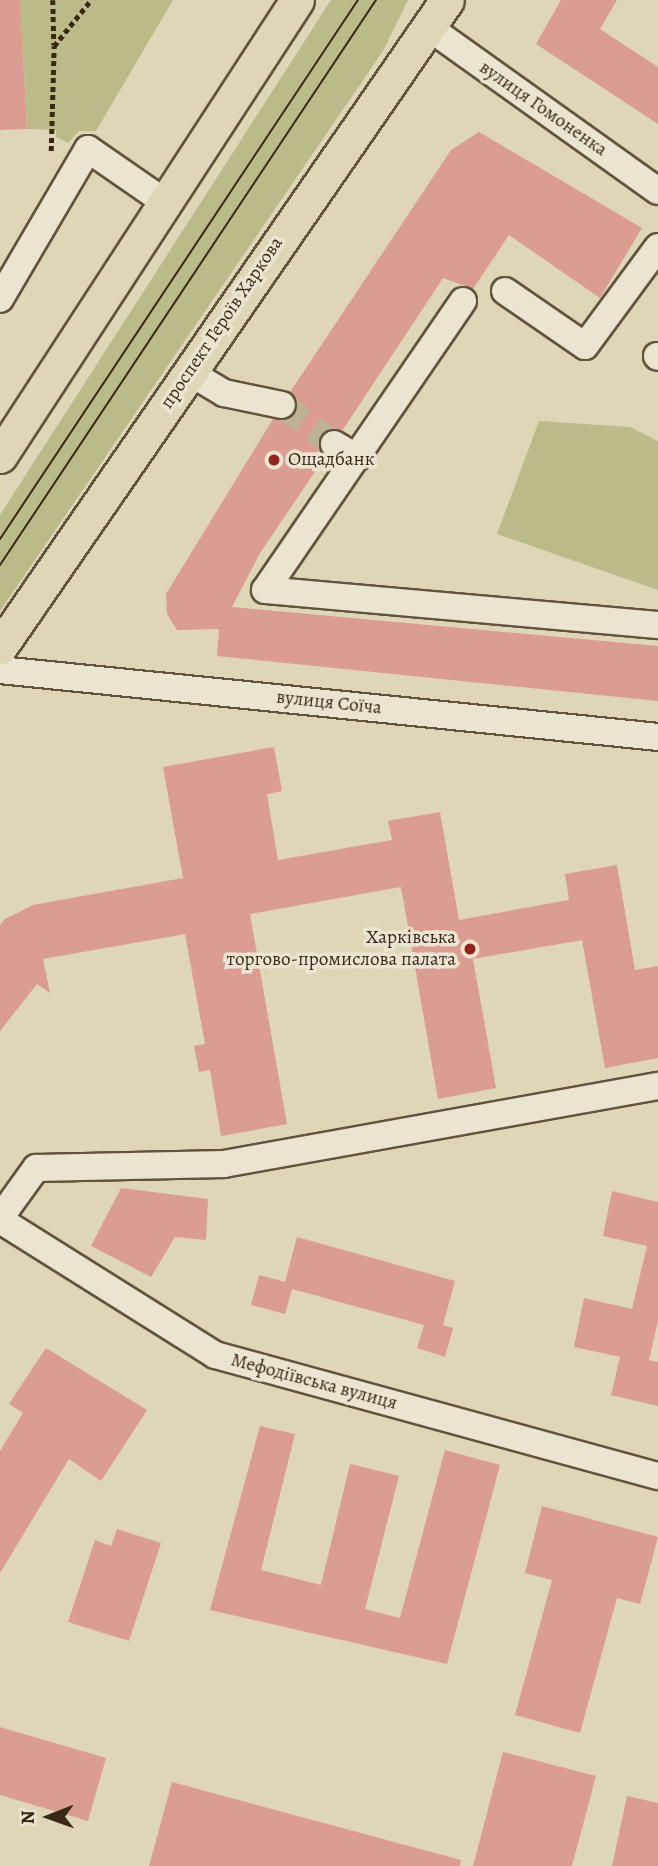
<!DOCTYPE html>
<html>
<head>
<meta charset="utf-8">
<style>
  body { margin:0 }
  #map { position:relative; width:658px; height:1866px; overflow:hidden; background:#dfd5b7; font-family:Alegreya,serif }
  div>[style] { position:absolute }
  [style*='--x'] { left:calc(var(--x)*1px); top:calc(var(--y)*1px); width:calc(var(--w)*1px); rotate:calc(var(--a)*1deg) }
  .green>* { inset:0; background:#babb89 }
  .building>* { inset:0; background:#db9d91 }
  .minor-tunnel>* { height:26px; margin-top:-13px; transform-origin:0; background:repeating-linear-gradient(90deg,#beb296 0 26px,transparent 0 39px) }
  .path>* { height:4.5px; margin-top:-2.25px; transform-origin:0; background:repeating-linear-gradient(90deg,#392813 0 5px,transparent 0 8.5px) }
  .roads { filter:drop-shadow(2px 0 #62533c) drop-shadow(-2px 0 #62533c) drop-shadow(0 2px #62533c) drop-shadow(0 -2px #62533c) }
  .minor>* { height:26px; margin:-13px; padding:0 13px; transform-origin:13px; border-radius:13px; background:#eae4d0 }
  .major>* { height:33px; margin:-16.5px; padding:0 16.5px; transform-origin:16.5px; border-radius:16.5px; background:#dfd5b7 }
  .tram>* { height:2px; margin:-1px; padding:0 1px; transform-origin:1px; border-radius:1px; background:#392813 }
  .dots>* { width:19px; height:19px; translate:-50% -50%; box-sizing:border-box; border:4px solid #eae4d0; border-radius:50% }
  span { translate:-50% -50%; white-space:nowrap; text-align:center; line-height:1.15; -webkit-text-stroke:7px #eae4d0; paint-order:stroke }
  .street-label { font-size:19px; color:#392813 }
  .poi-label { font-size:19px; color:#392813 }
  .left { translate:0 -50%; text-align:left }
  .right { translate:-100% -50%; text-align:right }
  .north { position:absolute; left:14px; top:1782px; width:70px; height:70px; -webkit-text-stroke:5px #eae4d0; paint-order:stroke; rotate:269deg; font-size:19px; font-weight:700; line-height:28px; text-align:center; color:#392813 }
  .north::after { content:''; display:block; margin:auto; width:24px; height:32px; background:#392813; clip-path:polygon(50% 0,100% 100%,50% 72%,0 100%) }
</style>
</head>
<body>
<div id="map">
  <div class="green">
    <i style="clip-path:polygon(20px 0,173px 0,96px 131px,79px 131px,68px 143px,56px 137px,56px 130px,27px 129px)"></i>
    <i style="clip-path:polygon(331px 0,408px 0,383px 51px,0 611px,0 515px)"></i>
    <i style="clip-path:polygon(539px 421px,630px 427px,658px 441px,658px 590px,497px 534px)"></i>
  </div>
  <div class="building">
    <i style="clip-path:polygon(0 0,20px 0,27px 129px,0 130px)"></i>
    <i style="clip-path:polygon(561px 0,617px 0,600px 29px,658px 67px,658px 124px,536px 44px)"></i>
    <i style="clip-path:polygon(479px 132px,642px 228px,600px 298px,509px 235px,473px 289px,443px 278px,342px 431px,321px 435px,318px 444px,325px 457px,260px 553px,232px 607px,658px 646px,658px 701px,217px 656px,219px 629px,177px 630px,167px 614px,166px 594px,273px 419px,294px 415px,297px 401px,290px 392px,451px 150px)"></i>
    <i style="clip-path:polygon(274px 747px,282px 791px,267px 794px,278px 860px,392px 840px,388px 821px,440px 812px,459px 920px,569px 900px,565px 874px,617px 865px,635px 970px,658px 966px,658px 1058px,605px 1068px,582px 940px,473px 959px,496px 1088px,438px 1099px,401px 887px,250px 914px,287px 1124px,221px 1136px,210px 1070px,199px 1072px,194px 1046px,205px 1044px,185px 934px,43px 959px,50px 993px,37px 984px,0 1031px,0 925px,5px 919px,33px 905px,183px 878px,163px 767px)"></i>
    <i style="clip-path:polygon(121px 1188px,208px 1199px,206px 1240px,175px 1237px,151px 1277px,91px 1246px)"></i>
    <i style="clip-path:polygon(612px 1191px,658px 1202px,658px 1321px,649px 1360px,658px 1362px,658px 1406px,611px 1395px,620px 1357px,574px 1347px,584px 1298px,632px 1309px,647px 1246px,603px 1236px)"></i>
    <i style="clip-path:polygon(297px 1237px,455px 1281px,443px 1325px,453px 1328px,445px 1357px,417px 1348px,424px 1325px,292px 1289px,285px 1314px,251px 1305px,259px 1275px,285px 1282px)"></i>
    <i style="clip-path:polygon(46px 1348px,147px 1410px,101px 1481px,69px 1459px,0 1573px,0 1451px,23px 1413px,9px 1404px)"></i>
    <i style="clip-path:polygon(260px 1426px,295px 1434px,261px 1570px,321px 1585px,350px 1464px,399px 1476px,365px 1609px,400px 1618px,445px 1450px,500px 1465px,447px 1664px,210px 1610px)"></i>
    <i style="clip-path:polygon(542px 1506px,658px 1537px,640px 1604px,617px 1598px,580px 1733px,515px 1715px,552px 1580px,525px 1573px)"></i>
    <i style="clip-path:polygon(117px 1529px,161px 1543px,129px 1641px,68px 1622px,95px 1540px,111px 1546px)"></i>
    <i style="clip-path:polygon(0 1727px,106px 1758px,88px 1821px,0 1795px)"></i>
    <i style="clip-path:polygon(503px 1752px,596px 1776px,572px 1866px,473px 1866px)"></i>
    <i style="clip-path:polygon(172px 1782px,461px 1860px,460px 1866px,149px 1866px)"></i>
    <i style="clip-path:polygon(627px 1796px,658px 1803px,658px 1866px,612px 1866px)"></i>
  </div>
  <div class="minor-tunnel">
    <i style="--x:282;--y:405;--w:65;--a:36.9"></i>
  </div>
  <div class="path">
    <i style="--x:53;--y:0;--w:45;--a:88.7"></i>
    <i style="--x:51;--y:151;--w:105;--a:-88.4"></i>
    <i style="--x:54;--y:46;--w:59;--a:-51.2"></i>
  </div>
  <div class="roads">
    <div class="minor">
      <i style="--x:428;--y:27;--w:282;--a:35.5"></i>
      <i style="--x:505;--y:291;--w:97;--a:34.5"></i>
      <i style="--x:585;--y:346;--w:123;--a:-53.6"></i>
      <i style="--x:0;--y:299;--w:174;--a:-59.6"></i>
      <i style="--x:88;--y:149;--w:91;--a:34.7"></i>
      <i style="--x:463;--y:301;--w:350;--a:124.4"></i>
      <i style="--x:265;--y:590;--w:395;--a:5.1"></i>
      <i style="--x:657;--y:356;--w:1;--a:45"></i>
      <i style="--x:189;--y:372;--w:41;--a:31"></i>
      <i style="--x:224;--y:393;--w:59;--a:11.7"></i>
      <i style="--x:334;--y:444;--w:27;--a:31"></i>
      <i style="--x:0;--y:670;--w:661;--a:5.81"></i>
      <i style="--x:0;--y:1218;--w:62;--a:-54.2"></i>
      <i style="--x:36;--y:1168;--w:188;--a:-1.2"></i>
      <i style="--x:224;--y:1164;--w:441;--a:-10.2"></i>
      <i style="--x:0;--y:1220;--w:254;--a:32.1"></i>
      <i style="--x:215;--y:1355;--w:459;--a:15.3"></i>
    </div>
    <div class="major">
      <i style="--x:0;--y:456;--w:544;--a:-56.92"></i>
      <i style="--x:0;--y:647;--w:786;--a:-55.36"></i>
    </div>
  </div>
  <div class="tram">
    <i style="--x:0;--y:539;--w:647;--a:-56.41"></i>
    <i style="--x:0;--y:565;--w:679;--a:-56.36"></i>
  </div>
  <div class="dots">
    <i style="left:274px;top:460px;background:#8f2418"></i>
    <i style="left:470px;top:949px;background:#8f2418"></i>
  </div>
  <div class="street-label">
    <span style="left:543px;top:109px;rotate:35deg">вулиця Гомоненка</span>
    <span style="left:222px;top:323px;rotate:-56deg">проспект Героїв Харкова</span>
    <span style="left:329px;top:703px;rotate:6deg">вулиця Соїча</span>
    <span style="left:314px;top:1382px;rotate:15deg">Мефодіївська вулиця</span>
  </div>
  <div class="poi-label">
    <span class="left" style="left:288px;top:460px">Ощадбанк</span>
    <span class="right" style="left:456px;top:949px">Харківська<br>торгово-промислова палата</span>
  </div>
  <div class="north">N</div>
</div>
</body>
</html>
